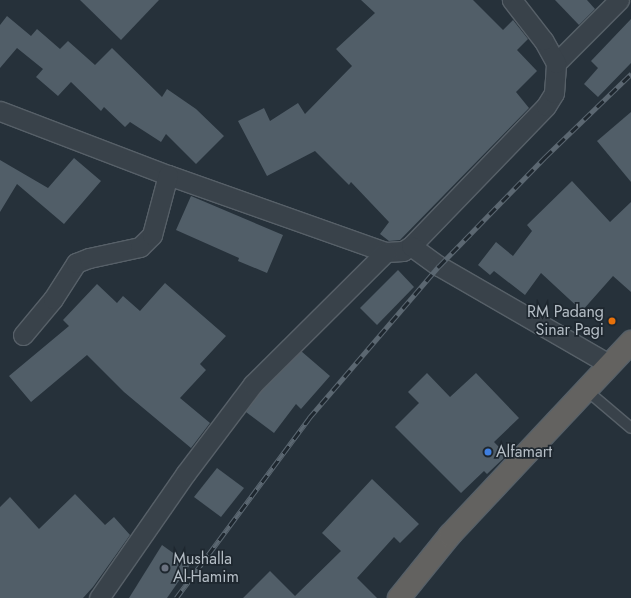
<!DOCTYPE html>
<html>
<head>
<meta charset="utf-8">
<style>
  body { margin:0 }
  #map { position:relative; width:631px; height:598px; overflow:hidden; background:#26313a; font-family:Jost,sans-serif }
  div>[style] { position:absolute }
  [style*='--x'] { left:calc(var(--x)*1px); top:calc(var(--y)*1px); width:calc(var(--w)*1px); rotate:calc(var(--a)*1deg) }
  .building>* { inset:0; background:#515e68 }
  .roads { filter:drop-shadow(1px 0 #576068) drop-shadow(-1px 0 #576068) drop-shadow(0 1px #576068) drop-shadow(0 -1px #576068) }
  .service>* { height:10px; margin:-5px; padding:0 5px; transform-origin:5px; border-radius:5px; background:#39424a }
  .minor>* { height:19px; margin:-9.5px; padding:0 9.5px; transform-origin:9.5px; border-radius:9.5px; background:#39424a }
  .trunk>* { height:22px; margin:-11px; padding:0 11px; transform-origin:11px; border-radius:11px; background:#636260 }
  .rail>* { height:4.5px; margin-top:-2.25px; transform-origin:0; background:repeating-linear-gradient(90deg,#1e272f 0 9px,#5b6771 0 18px); box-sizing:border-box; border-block:1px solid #5b6771 }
  .dots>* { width:11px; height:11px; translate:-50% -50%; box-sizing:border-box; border:2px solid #1e272f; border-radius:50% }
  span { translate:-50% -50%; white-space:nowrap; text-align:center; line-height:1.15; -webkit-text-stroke:3.5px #1e272f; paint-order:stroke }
  .poi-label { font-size:16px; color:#b5bec6 }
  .right { translate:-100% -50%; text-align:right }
  .left { translate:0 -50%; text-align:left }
</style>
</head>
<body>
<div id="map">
  <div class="building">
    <i style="clip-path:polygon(80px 0,159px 0,121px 40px)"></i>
    <i style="clip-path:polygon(361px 0,473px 0,503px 30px,513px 20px,528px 39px,517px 50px,537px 71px,516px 92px,529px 108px,400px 240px,389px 241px,380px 234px,389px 222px,351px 182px,349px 185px,315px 151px,267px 176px,238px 121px,264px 108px,270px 121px,298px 103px,305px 114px,352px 66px,336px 49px,375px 13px)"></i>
    <i style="clip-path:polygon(555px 0,587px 0,595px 9px,579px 25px)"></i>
    <i style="clip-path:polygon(7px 16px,31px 36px,37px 29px,60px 49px,68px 41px,95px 65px,112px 48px,162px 97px,167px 89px,196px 109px,224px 136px,196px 164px,166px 134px,161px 142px,130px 122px,125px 127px,104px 107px,101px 111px,71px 82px,58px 96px,36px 77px,43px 69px,17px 48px,0 68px,0 25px)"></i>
    <i style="clip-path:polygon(631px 19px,631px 63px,598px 97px,584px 84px,598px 68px,591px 61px)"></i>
    <i style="clip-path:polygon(631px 112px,631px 182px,597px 141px)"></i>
    <i style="clip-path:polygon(74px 158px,101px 181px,64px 224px,17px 184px,0 212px,0 160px,48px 188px)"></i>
    <i style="clip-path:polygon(572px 181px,610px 222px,631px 202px,631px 292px,613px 276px,582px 311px,541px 273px,525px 295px,494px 271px,490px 275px,478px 265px,496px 242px,513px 256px,532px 231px,527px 225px)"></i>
    <i style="clip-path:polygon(191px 196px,283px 235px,267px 273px,238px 261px,239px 258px,176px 230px)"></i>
    <i style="clip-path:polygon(398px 270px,414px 287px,377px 325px,360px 308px)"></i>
    <i style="clip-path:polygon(165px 283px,226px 336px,200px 364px,206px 370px,180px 398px,210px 423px,191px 448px,124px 392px,87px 355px,31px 402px,9px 376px,69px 326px,63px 320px,97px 284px,117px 303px,123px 296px,140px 311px)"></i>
    <i style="clip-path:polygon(301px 351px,330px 376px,301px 409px,296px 404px,274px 433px,246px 412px,261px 391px)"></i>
    <i style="clip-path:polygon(427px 373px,450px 397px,476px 373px,519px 418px,494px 442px,507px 455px,487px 474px,484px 471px,461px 493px,395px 427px,419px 403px,408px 392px)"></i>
    <i style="clip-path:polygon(217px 468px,244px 488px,221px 517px,194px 497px)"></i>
    <i style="clip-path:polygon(372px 479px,419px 524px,400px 543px,394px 537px,357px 578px,377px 598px,243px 598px,270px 571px,295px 596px,341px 551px,322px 533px)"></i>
    <i style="clip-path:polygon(75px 494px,105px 525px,114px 517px,130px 535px,93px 587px,83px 598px,0 598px,0 507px,10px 497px,39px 529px)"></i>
    <i style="clip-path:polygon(162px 545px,190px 565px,167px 598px,129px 598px)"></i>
  </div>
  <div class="roads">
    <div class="service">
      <i style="--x:585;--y:389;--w:60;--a:40.3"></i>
    </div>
    <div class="minor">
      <i style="--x:556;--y:63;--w:89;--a:-45"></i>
      <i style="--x:0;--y:111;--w:180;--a:20.9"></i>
      <i style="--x:168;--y:175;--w:231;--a:19.5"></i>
      <i style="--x:386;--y:252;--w:17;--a:-3"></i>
      <i style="--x:403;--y:251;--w:9;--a:-32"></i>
      <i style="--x:411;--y:246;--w:194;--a:-46"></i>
      <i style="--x:546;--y:106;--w:15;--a:-58"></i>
      <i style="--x:554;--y:93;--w:30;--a:-86"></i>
      <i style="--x:556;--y:63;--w:26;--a:-119"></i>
      <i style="--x:543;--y:40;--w:51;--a:-127.8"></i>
      <i style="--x:411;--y:246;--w:34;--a:36"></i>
      <i style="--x:439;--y:266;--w:196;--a:30"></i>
      <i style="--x:23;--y:335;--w:47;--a:-50.2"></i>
      <i style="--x:53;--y:299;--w:43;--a:-57.4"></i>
      <i style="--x:76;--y:263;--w:14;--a:-21"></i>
      <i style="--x:89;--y:258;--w:52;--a:-12.2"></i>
      <i style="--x:140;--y:247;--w:17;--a:-45"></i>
      <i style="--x:152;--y:235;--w:62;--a:-75.1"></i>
      <i style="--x:99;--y:598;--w:152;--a:-55.2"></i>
      <i style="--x:186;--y:473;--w:111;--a:-53"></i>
      <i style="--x:253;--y:384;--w:187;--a:-44.8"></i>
    </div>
    <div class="trunk">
      <i style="--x:399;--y:598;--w:81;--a:-51"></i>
      <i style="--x:450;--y:535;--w:265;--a:-46.8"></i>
    </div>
  </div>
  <div class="rail">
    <i style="--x:176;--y:598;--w:224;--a:-53.5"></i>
    <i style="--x:309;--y:418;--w:200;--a:-49.5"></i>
    <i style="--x:439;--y:266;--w:152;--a:-45.8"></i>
    <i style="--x:545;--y:157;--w:120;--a:-44"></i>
  </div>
  <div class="dots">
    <i style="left:612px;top:321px;background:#e8710a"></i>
    <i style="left:488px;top:452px;background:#3f7fe0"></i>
    <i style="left:165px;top:568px;background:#6b7280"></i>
  </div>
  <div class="poi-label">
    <span class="right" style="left:604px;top:321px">RM Padang<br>Sinar Pagi</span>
    <span class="left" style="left:496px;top:452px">Alfamart</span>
    <span class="left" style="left:173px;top:568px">Mushalla<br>Al-Hamim</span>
  </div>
</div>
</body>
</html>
